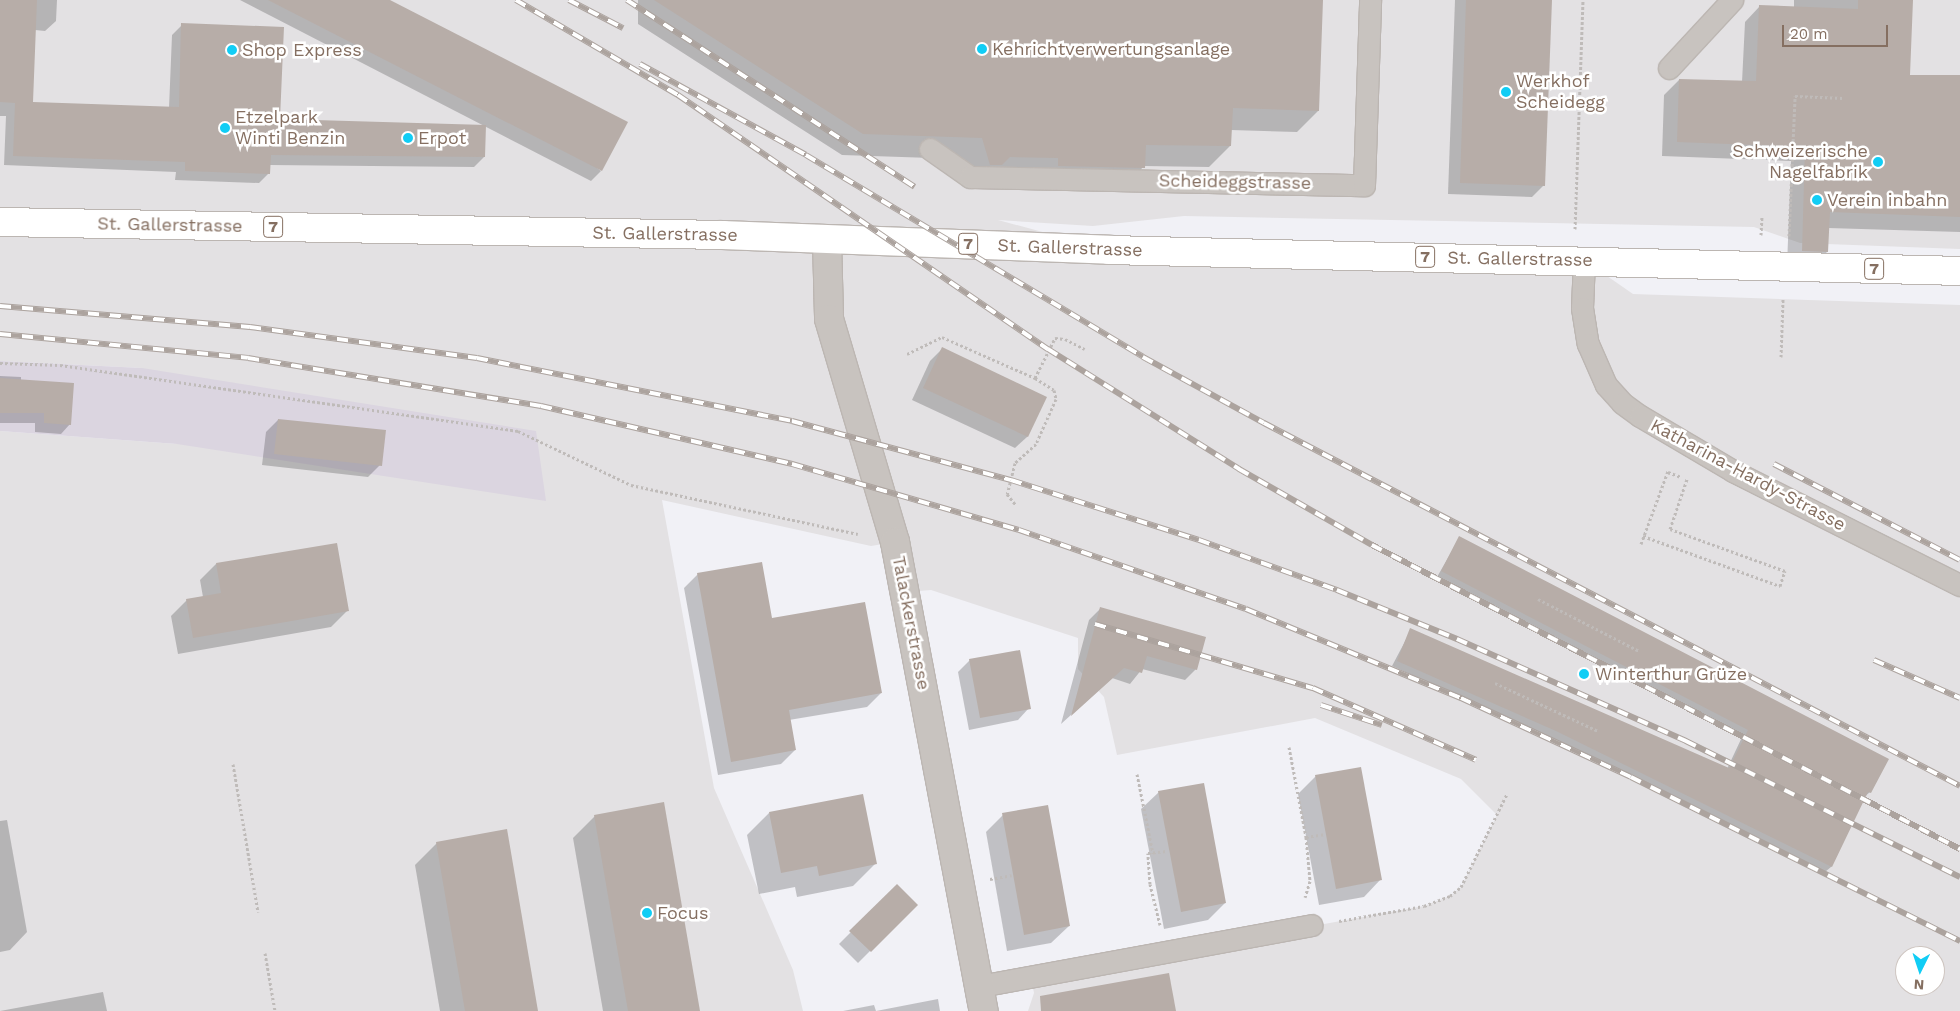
<!DOCTYPE html>
<html>
<head>
<meta charset="utf-8">
<style>
  body { margin:0 }
  #map { position:relative; width:1960px; height:1011px; overflow:hidden; background:#f1f1f6; font-family:"Work Sans",sans-serif }
  div>[style] { position:absolute }
  [style*='--x'] { left:calc(var(--x)*1px); top:calc(var(--y)*1px); width:calc(var(--w)*1px); rotate:calc(var(--a)*1deg) }
  .built>* { inset:0; background:#e3e1e3 }
  .green>* { inset:0; background:#dbd5e0 }
  .shadow>* { inset:0; background:#0003 }
  .building>* { inset:0; background:#b7ada8 }
  .path>* { height:3px; margin-top:-1.5px; transform-origin:0; background:repeating-linear-gradient(90deg,#bfbbb9 0 2.5px,transparent 0 5px) }
  .roads { filter:drop-shadow(1px 0 #bcb6b2) drop-shadow(-1px 0 #bcb6b2) drop-shadow(0 1px #bcb6b2) drop-shadow(0 -1px #bcb6b2) }
  .lane>* { height:21px; margin:-10.5px; padding:0 10.5px; transform-origin:10.5px; border-radius:10.5px; background:#c8c3bf }
  .street>* { height:28px; margin:-14px; padding:0 14px; transform-origin:14px; border-radius:14px; background:#c8c3bf }
  .primary>* { height:28px; margin:-14px; padding:0 14px; transform-origin:14px; border-radius:14px; background:#fff }
  .rail>* { height:5.5px; margin-top:-2.75px; transform-origin:0; background:repeating-linear-gradient(90deg,#fff 0 11px,#aca39e 0 22px); box-sizing:border-box; border-block:1px solid #aca39e }
  .dots>* { width:14px; height:14px; translate:-50% -50%; box-sizing:border-box; border:2px solid #fff; border-radius:50% }
  span { translate:-50% -50%; white-space:nowrap; text-align:center; line-height:1.15; -webkit-text-stroke:5px #fff; paint-order:stroke }
  .shield-label span { padding:1px 4px; background:#fff; border:1px solid; border-radius:4px; -webkit-text-stroke-width:0 }
  .shield-label { font-size:16px; color:#856f61; font-weight:700 }
  .poi-label { font-size:18px; color:#856f61 }
  .left { translate:0 -50%; text-align:left }
  .right { translate:-100% -50%; text-align:right }
  .street-label { font-size:18px; color:#856f61 }
  .north { position:absolute; left:1895px; top:946px; width:50px; height:50px; box-sizing:border-box; background:#fff; border:1px solid #cec5c0; border-radius:50%; rotate:184deg; font-size:14px; font-weight:700; line-height:20px; text-align:center; color:#856f61 }
  .north::after { content:''; display:block; margin:auto; width:18px; height:22px; background:#11cdf5; clip-path:polygon(50% 0,100% 100%,50% 72%,0 100%) }
  .scale { position:absolute; left:1782px; top:25px; width:106px; height:22px; box-sizing:border-box; border:2px solid #856f61; border-top:0; padding-left:6px; font-size:15px; line-height:18px; white-space:nowrap; color:#856f61; -webkit-text-stroke:4px #fff; paint-order:stroke }
</style>
</head>
<body>
<div id="map">
  <div class="built">
    <i style="clip-path:polygon(evenodd,0 0,1960px 0,1960px 249px,1800px 243px,1754px 227px,1184px 216px,1093px 226px,998px 220px,1109px 250px,1584px 260px,1633px 294px,1960px 305px,1960px 1011px,1028px 1011px,1034px 993px,1031px 977px,1424px 906px,1450px 896px,1461px 887px,1497px 815px,1461px 779px,1315px 718px,1117px 755px,1104px 697px,1078px 669px,1078px 638px,931px 590px,905px 592px,895px 542px,871px 546px,662px 500px,714px 788px,793px 970px,803px 1011px,0 1011px,0 431px,177px 444px,142px 368px,0 361px,0 0,1905px 956px,1935px 956px,1935px 986px,1905px 986px,1905px 956px)"></i>
  </div>
  <div class="green">
    <i style="clip-path:polygon(0 361px,142px 368px,536px 431px,546px 501px,177px 444px,0 431px)"></i>
  </div>
  <div class="shadow">
    <i style="clip-path:polygon(0 0,57px 0,56px 21px,45px 31px,35px 30px,31px 103px,169px 108px,172px 35px,182px 25px,279px 120px,484px 157px,474px 167px,269px 165px,269px 173px,259px 183px,175px 180px,176px 172px,4px 165px,6px 116px,0 116px)"></i>
    <i style="clip-path:polygon(240px 0,386px 0,601px 171px,591px 181px)"></i>
    <i style="clip-path:polygon(638px 0,1321px 0,1318px 111px,1297px 132px,1231px 130px,1230px 146px,1209px 167px,1144px 166px,1123px 189px,987px 178px,961px 159px,842px 155px,638px 24px)"></i>
    <i style="clip-path:polygon(1455px 0,1550px 0,1544px 185px,1532px 197px,1448px 194px)"></i>
    <i style="clip-path:polygon(1794px 0,1912px 0,1909px 76px,1960px 76px,1960px 232px,1828px 228px,1827px 252px,1812px 267px,1787px 266px,1791px 161px,1662px 156px,1664px 95px,1679px 80px,1742px 82px,1745px 22px,1760px 6px,1794px 8px)"></i>
    <i style="clip-path:polygon(942px 349px,1045px 398px,1027px 437px,1015px 448px,912px 400px,930px 361px)"></i>
    <i style="clip-path:polygon(0 376px,21px 377px,21px 381px,70px 424px,61px 434px,35px 432px,35px 423px,0 423px)"></i>
    <i style="clip-path:polygon(278px 420px,380px 465px,368px 477px,262px 465px,266px 432px)"></i>
    <i style="clip-path:polygon(1460px 537px,1870px 792px,1863px 798px,1831px 867px,1825px 872px,1550px 737px,1392px 666px,1411px 630px,1727px 769px,1743px 735px,1437px 577px)"></i>
    <i style="clip-path:polygon(216px 564px,347px 611px,331px 627px,178px 654px,171px 616px,187px 600px,203px 597px,200px 580px)"></i>
    <i style="clip-path:polygon(698px 574px,771px 619px,881px 693px,867px 707px,789px 720px,795px 750px,781px 764px,718px 775px,684px 588px)"></i>
    <i style="clip-path:polygon(1100px 609px,1196px 669px,1185px 680px,1142px 669px,1130px 684px,1112px 678px,1061px 724px,1089px 620px)"></i>
    <i style="clip-path:polygon(970px 660px,1029px 708px,1018px 720px,969px 730px,958px 672px)"></i>
    <i style="clip-path:polygon(1316px 776px,1381px 879px,1364px 897px,1319px 905px,1298px 794px)"></i>
    <i style="clip-path:polygon(1159px 792px,1225px 903px,1208px 920px,1164px 929px,1141px 809px)"></i>
    <i style="clip-path:polygon(769px 813px,875px 864px,853px 886px,797px 897px,795px 887px,759px 894px,747px 835px)"></i>
    <i style="clip-path:polygon(1003px 815px,1069px 926px,1051px 943px,1007px 951px,986px 832px)"></i>
    <i style="clip-path:polygon(595px 816px,699px 1011px,603px 1011px,573px 838px)"></i>
    <i style="clip-path:polygon(7px 820px,27px 932px,10px 950px,0 952px,0 821px)"></i>
    <i style="clip-path:polygon(437px 843px,537px 1011px,440px 1011px,415px 865px)"></i>
    <i style="clip-path:polygon(897px 886px,916px 905px,858px 963px,839px 944px)"></i>
    <i style="clip-path:polygon(103px 992px,107px 1011px,0 1011px)"></i>
    <i style="clip-path:polygon(938px 999px,940px 1011px,843px 1011px,874px 1005px,876px 1011px)"></i>
  </div>
  <div class="building">
    <i style="clip-path:polygon(0 0,37px 0,33px 102px,179px 107px,181px 23px,284px 27px,280px 119px,486px 125px,485px 157px,271px 155px,270px 174px,185px 171px,185px 162px,13px 156px,15px 103px,0 102px)"></i>
    <i style="clip-path:polygon(268px 0,390px 0,628px 122px,602px 171px)"></i>
    <i style="clip-path:polygon(654px 0,1323px 0,1319px 111px,1233px 108px,1231px 146px,1146px 145px,1145px 168px,1058px 166px,1058px 158px,1010px 157px,1002px 165px,990px 165px,982px 138px,863px 134px)"></i>
    <i style="clip-path:polygon(1466px 0,1552px 0,1545px 186px,1460px 183px)"></i>
    <i style="clip-path:polygon(1858px 0,1913px 0,1910px 75px,1960px 75px,1960px 217px,1830px 212px,1828px 252px,1802px 251px,1805px 147px,1677px 142px,1679px 79px,1756px 81px,1759px 5px,1858px 9px)"></i>
    <i style="clip-path:polygon(942px 347px,1047px 397px,1028px 437px,923px 388px)"></i>
    <i style="clip-path:polygon(0 378px,74px 383px,71px 425px,44px 423px,44px 413px,0 413px)"></i>
    <i style="clip-path:polygon(278px 419px,386px 430px,382px 466px,274px 454px)"></i>
    <i style="clip-path:polygon(1459px 536px,1889px 759px,1871px 793px,1868px 792px,1832px 867px,1556px 731px,1397px 661px,1410px 628px,1729px 768px,1748px 730px,1441px 571px)"></i>
    <i style="clip-path:polygon(337px 543px,349px 611px,193px 638px,186px 599px,221px 593px,216px 563px)"></i>
    <i style="clip-path:polygon(762px 562px,772px 618px,865px 602px,882px 693px,789px 710px,796px 750px,731px 762px,697px 573px)"></i>
    <i style="clip-path:polygon(1100px 607px,1206px 637px,1197px 670px,1147px 656px,1142px 673px,1124px 668px,1071px 716px)"></i>
    <i style="clip-path:polygon(1020px 650px,1031px 709px,980px 718px,969px 659px)"></i>
    <i style="clip-path:polygon(1361px 767px,1382px 880px,1336px 889px,1315px 775px)"></i>
    <i style="clip-path:polygon(1204px 783px,1226px 903px,1181px 912px,1158px 791px)"></i>
    <i style="clip-path:polygon(863px 794px,877px 864px,819px 876px,817px 866px,781px 873px,769px 812px)"></i>
    <i style="clip-path:polygon(664px 802px,700px 1011px,628px 1011px,594px 815px)"></i>
    <i style="clip-path:polygon(1048px 805px,1070px 926px,1024px 935px,1002px 813px)"></i>
    <i style="clip-path:polygon(507px 829px,538px 1011px,465px 1011px,436px 842px)"></i>
    <i style="clip-path:polygon(897px 884px,918px 905px,871px 952px,849px 931px)"></i>
    <i style="clip-path:polygon(1169px 973px,1176px 1011px,1041px 1011px,1040px 996px)"></i>
  </div>
  <div class="path">
    <i style="--x:1575;--y:229;--w:229;--a:-88"></i>
    <i style="--x:1761;--y:235;--w:19;--a:-87"></i>
    <i style="--x:1789;--y:236;--w:140;--a:-87.5"></i>
    <i style="--x:1795;--y:96;--w:48;--a:2.4"></i>
    <i style="--x:907;--y:354;--w:39;--a:-26"></i>
    <i style="--x:942;--y:337;--w:102;--a:23.8"></i>
    <i style="--x:1035;--y:378;--w:22;--a:32"></i>
    <i style="--x:1054;--y:390;--w:9;--a:77"></i>
    <i style="--x:1056;--y:399;--w:49;--a:114"></i>
    <i style="--x:1036;--y:444;--w:28;--a:138"></i>
    <i style="--x:1015;--y:463;--w:32;--a:104"></i>
    <i style="--x:1007;--y:494;--w:13;--a:51"></i>
    <i style="--x:1781;--y:357;--w:58;--a:-88"></i>
    <i style="--x:0;--y:363;--w:60;--a:1.9"></i>
    <i style="--x:60;--y:365;--w:463;--a:8.2"></i>
    <i style="--x:518;--y:431;--w:125;--a:25.5"></i>
    <i style="--x:631;--y:485;--w:232;--a:12.2"></i>
    <i style="--x:1035;--y:378;--w:45;--a:-63.4"></i>
    <i style="--x:1055;--y:338;--w:10;--a:6"></i>
    <i style="--x:1065;--y:339;--w:22;--a:27"></i>
    <i style="--x:1668;--y:472;--w:14;--a:21"></i>
    <i style="--x:1643;--y:536;--w:146;--a:20.1"></i>
    <i style="--x:1780;--y:586;--w:16;--a:-72"></i>
    <i style="--x:1785;--y:571;--w:122;--a:-159.9"></i>
    <i style="--x:1670;--y:529;--w:53;--a:-71.2"></i>
    <i style="--x:1641;--y:544;--w:78;--a:-69.7"></i>
    <i style="--x:1538;--y:599;--w:114;--a:27.2"></i>
    <i style="--x:1495;--y:683;--w:114;--a:25"></i>
    <i style="--x:1289;--y:747;--w:92;--a:79.3"></i>
    <i style="--x:1306;--y:837;--w:44;--a:84.8"></i>
    <i style="--x:1310;--y:881;--w:17;--a:107"></i>
    <i style="--x:233;--y:764;--w:150;--a:80.4"></i>
    <i style="--x:1137;--y:774;--w:81;--a:78.6"></i>
    <i style="--x:1306;--y:837;--w:18;--a:-9"></i>
    <i style="--x:990;--y:879;--w:22;--a:-10"></i>
    <i style="--x:1339;--y:921;--w:86;--a:-10"></i>
    <i style="--x:1424;--y:906;--w:28;--a:-21"></i>
    <i style="--x:1450;--y:896;--w:14;--a:-39"></i>
    <i style="--x:1461;--y:887;--w:104;--a:-63.7"></i>
    <i style="--x:1160;--y:925;--w:42;--a:-103.7"></i>
    <i style="--x:1150;--y:884;--w:31;--a:-94"></i>
    <i style="--x:1148;--y:853;--w:19;--a:-6"></i>
    <i style="--x:265;--y:953;--w:59;--a:80.2"></i>
  </div>
  <div class="roads">
    <div class="lane">
      <i style="--x:1669;--y:68;--w:93;--a:-47.2"></i>
      <i style="--x:930;--y:149;--w:49;--a:35"></i>
      <i style="--x:970;--y:177;--w:394;--a:1.2"></i>
      <i style="--x:1364;--y:185;--w:185;--a:-88.1"></i>
      <i style="--x:1584;--y:260;--w:48;--a:92.4"></i>
      <i style="--x:1582;--y:308;--w:36;--a:81"></i>
      <i style="--x:1588;--y:344;--w:45;--a:66.3"></i>
      <i style="--x:1606;--y:385;--w:24;--a:48"></i>
      <i style="--x:1622;--y:403;--w:22;--a:36"></i>
      <i style="--x:1640;--y:416;--w:108;--a:30.6"></i>
      <i style="--x:1733;--y:471;--w:254;--a:26.7"></i>
      <i style="--x:980;--y:986;--w:337;--a:-10.4"></i>
    </div>
    <div class="street">
      <i style="--x:827;--y:240;--w:79;--a:88.5"></i>
      <i style="--x:829;--y:319;--w:233;--a:73.5"></i>
      <i style="--x:895;--y:542;--w:477;--a:79.3"></i>
    </div>
    <div class="primary">
      <i style="--x:0;--y:222;--w:723;--a:1.03"></i>
      <i style="--x:723;--y:235;--w:386;--a:2.2"></i>
      <i style="--x:1109;--y:250;--w:851;--a:1.41"></i>
    </div>
  </div>
  <div class="rail">
    <i style="--x:516;--y:0;--w:188;--a:30.4"></i>
    <i style="--x:678;--y:95;--w:449;--a:34.5"></i>
    <i style="--x:1048;--y:349;--w:226;--a:32.1"></i>
    <i style="--x:1239;--y:469;--w:153;--a:29.7"></i>
    <i style="--x:1372;--y:545;--w:662;--a:27.34"></i>
    <i style="--x:569;--y:0;--w:61;--a:27.4"></i>
    <i style="--x:627;--y:0;--w:343;--a:33"></i>
    <i style="--x:640;--y:64;--w:189;--a:28.7"></i>
    <i style="--x:806;--y:155;--w:393;--a:30.9"></i>
    <i style="--x:1143;--y:357;--w:138;--a:28.6"></i>
    <i style="--x:1264;--y:423;--w:785;--a:27.54"></i>
    <i style="--x:0;--y:306;--w:251;--a:4.8"></i>
    <i style="--x:250;--y:327;--w:229;--a:7.8"></i>
    <i style="--x:477;--y:358;--w:321;--a:11.3"></i>
    <i style="--x:792;--y:421;--w:227;--a:15.1"></i>
    <i style="--x:1011;--y:480;--w:197;--a:17.7"></i>
    <i style="--x:1199;--y:540;--w:147;--a:19.9"></i>
    <i style="--x:1337;--y:590;--w:130;--a:22.2"></i>
    <i style="--x:1457;--y:639;--w:251;--a:24"></i>
    <i style="--x:1686;--y:741;--w:306;--a:26.4"></i>
    <i style="--x:0;--y:334;--w:249;--a:5.5"></i>
    <i style="--x:248;--y:358;--w:297;--a:9.3"></i>
    <i style="--x:541;--y:406;--w:258;--a:13"></i>
    <i style="--x:792;--y:464;--w:236;--a:16.2"></i>
    <i style="--x:1019;--y:530;--w:240;--a:19.2"></i>
    <i style="--x:1246;--y:609;--w:233;--a:22.5"></i>
    <i style="--x:1461;--y:698;--w:187;--a:24.9"></i>
    <i style="--x:1631;--y:777;--w:368;--a:26.5"></i>
    <i style="--x:1774;--y:464;--w:209;--a:27.3"></i>
    <i style="--x:1095;--y:624;--w:227;--a:16.4"></i>
    <i style="--x:1313;--y:688;--w:178;--a:23.8"></i>
    <i style="--x:1874;--y:660;--w:94;--a:23.8"></i>
    <i style="--x:1321;--y:705;--w:64;--a:18.2"></i>
  </div>
  <div class="dots">
    <i style="left:982px;top:49px;background:#11cdf5"></i>
    <i style="left:232px;top:50px;background:#11cdf5"></i>
    <i style="left:1506px;top:92px;background:#11cdf5"></i>
    <i style="left:225px;top:128px;background:#11cdf5"></i>
    <i style="left:408px;top:138px;background:#11cdf5"></i>
    <i style="left:1878px;top:162px;background:#11cdf5"></i>
    <i style="left:1817px;top:200px;background:#11cdf5"></i>
    <i style="left:1584px;top:674px;background:#11cdf5"></i>
    <i style="left:647px;top:913px;background:#11cdf5"></i>
  </div>
  <div class="shield-label">
    <span style="left:273px;top:227px">7</span>
    <span style="left:968px;top:244px">7</span>
    <span style="left:1425px;top:257px">7</span>
    <span style="left:1874px;top:269px">7</span>
  </div>
  <div class="poi-label">
    <span class="left" style="left:992px;top:49px">Kehrichtverwertungsanlage</span>
    <span class="left" style="left:242px;top:50px">Shop Express</span>
    <span class="left" style="left:1516px;top:92px">Werkhof<br>Scheidegg</span>
    <span class="left" style="left:235px;top:128px">Etzelpark<br>Winti Benzin</span>
    <span class="left" style="left:418px;top:138px">Erpot</span>
    <span class="right" style="left:1868px;top:162px">Schweizerische<br>Nagelfabrik</span>
    <span class="left" style="left:1827px;top:200px">Verein inbahn</span>
    <span class="left" style="left:1595px;top:674px">Winterthur Grüze</span>
    <span class="left" style="left:657px;top:913px">Focus</span>
  </div>
  <div class="street-label">
    <span style="left:1235px;top:182px;rotate:1deg">Scheideggstrasse</span>
    <span style="left:170px;top:225px;rotate:1deg">St. Gallerstrasse</span>
    <span style="left:665px;top:234px;rotate:1deg">St. Gallerstrasse</span>
    <span style="left:1070px;top:248px;rotate:2deg">St. Gallerstrasse</span>
    <span style="left:1520px;top:259px;rotate:1deg">St. Gallerstrasse</span>
    <span style="left:1748px;top:475px;rotate:28deg">Katharina-Hardy-Strasse</span>
    <span style="left:911px;top:623px;rotate:79deg">Talackerstrasse</span>
  </div>
  <div class="north">N</div>
  <div class="scale">20 m</div>
</div>
</body>
</html>
